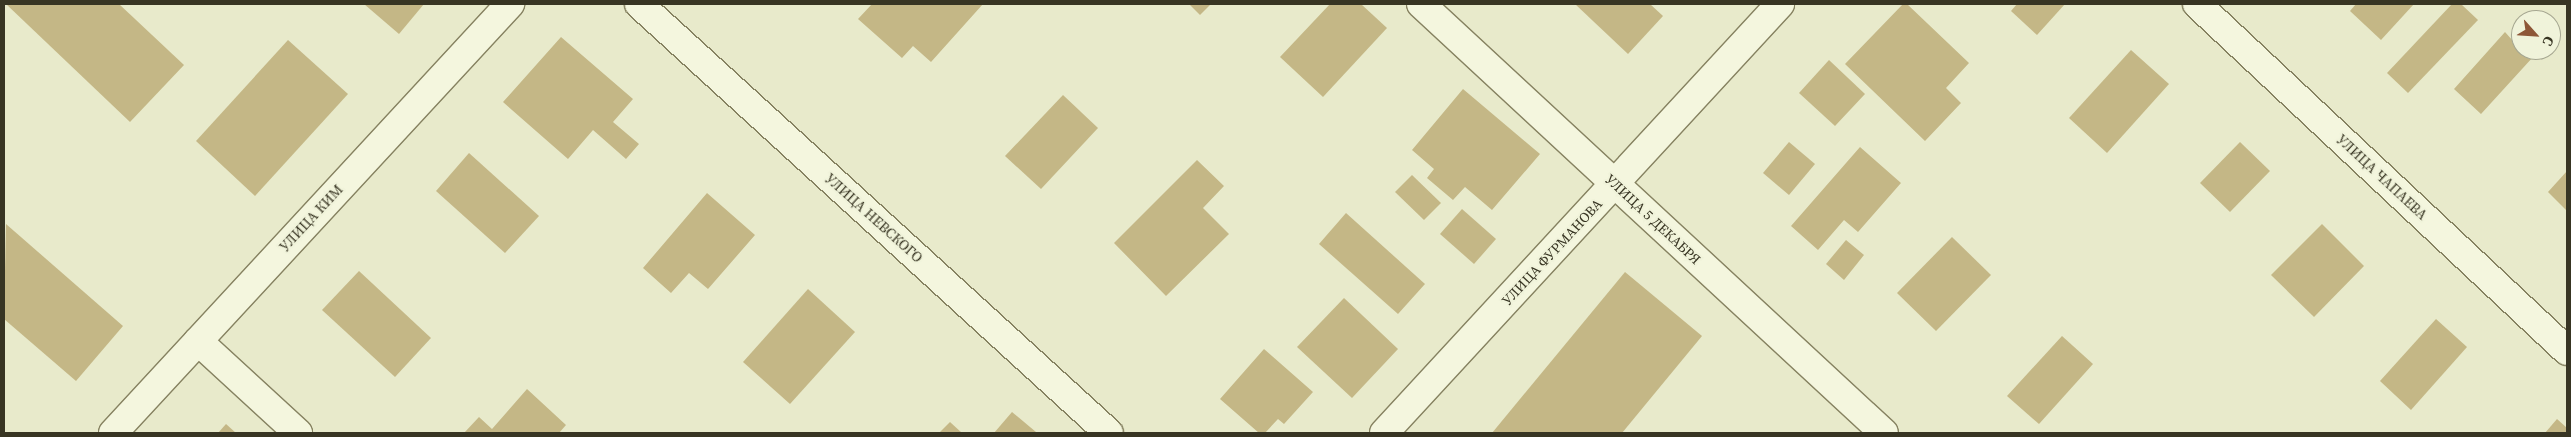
<!DOCTYPE html>
<html>
<head>
<meta charset="utf-8">
<style>
  body { margin:0 }
  #map { position:relative; width:2571px; height:437px; overflow:hidden; background:#e8eacb; font-family:"Source Serif 4",serif }
  div>[style] { position:absolute }
  [style*='--x'] { left:calc(var(--x)*1px); top:calc(var(--y)*1px); width:calc(var(--w)*1px); rotate:calc(var(--a)*1deg) }
  .building>* { inset:0; background:#c4b786 }
  .roads { filter:drop-shadow(1px 0 #868261) drop-shadow(-1px 0 #868261) drop-shadow(0 1px #868261) drop-shadow(0 -1px #868261) }
  .minor>* { height:28px; margin:-14px; padding:0 14px; transform-origin:14px; border-radius:14px; background:#f4f6de }
  span { translate:-50% -50%; white-space:nowrap; text-align:center; line-height:1.15; -webkit-text-stroke:4px #f0f3da; paint-order:stroke }
  .street-label { font-size:14px; color:#383523 }
  .frame { position:absolute; inset:0; border:5px solid #383523; pointer-events:none }
  .north { position:absolute; left:2511px; top:10px; width:50px; height:50px; box-sizing:border-box; background:#f0f3da; border:1px solid #a6a791; border-radius:50%; rotate:116deg; font-size:14px; font-weight:700; line-height:20px; text-align:center; color:#383523 }
  .north::after { content:''; display:block; margin:auto; width:18px; height:22px; background:#8e5738; clip-path:polygon(50% 0,100% 100%,50% 72%,0 100%) }
</style>
</head>
<body>
<div id="map">
  <div class="building">
    <i style="clip-path:polygon(6px 4px,119px 4px,184px 65px,130px 122px)"></i>
    <i style="clip-path:polygon(364px 4px,424px 4px,399px 34px)"></i>
    <i style="clip-path:polygon(872px 4px,983px 4px,931px 62px,913px 46px,902px 58px,858px 19px)"></i>
    <i style="clip-path:polygon(1189px 4px,1211px 4px,1200px 15px)"></i>
    <i style="clip-path:polygon(1330px 4px,1361px 4px,1387px 28px,1323px 97px,1280px 57px)"></i>
    <i style="clip-path:polygon(1575px 4px,1650px 4px,1663px 16px,1628px 54px)"></i>
    <i style="clip-path:polygon(1903px 4px,1907px 4px,1969px 63px,1946px 88px,1961px 103px,1925px 141px,1845px 64px)"></i>
    <i style="clip-path:polygon(2017px 4px,2065px 4px,2037px 35px,2011px 11px)"></i>
    <i style="clip-path:polygon(2356px 4px,2414px 4px,2381px 40px,2350px 11px)"></i>
    <i style="clip-path:polygon(2452px 4px,2461px 4px,2478px 20px,2408px 93px,2387px 73px)"></i>
    <i style="clip-path:polygon(2505px 32px,2521px 50px,2533px 57px,2481px 114px,2454px 89px)"></i>
    <i style="clip-path:polygon(561px 37px,633px 99px,613px 122px,639px 144px,626px 159px,593px 130px,568px 159px,503px 102px)"></i>
    <i style="clip-path:polygon(288px 40px,348px 94px,255px 196px,196px 141px)"></i>
    <i style="clip-path:polygon(2131px 50px,2169px 84px,2107px 153px,2069px 118px)"></i>
    <i style="clip-path:polygon(1829px 60px,1865px 94px,1835px 126px,1799px 93px)"></i>
    <i style="clip-path:polygon(1463px 89px,1540px 154px,1492px 210px,1465px 187px,1453px 200px,1427px 178px,1434px 169px,1412px 150px)"></i>
    <i style="clip-path:polygon(1063px 95px,1098px 128px,1041px 189px,1005px 156px)"></i>
    <i style="clip-path:polygon(1789px 142px,1815px 164px,1789px 195px,1763px 173px)"></i>
    <i style="clip-path:polygon(2240px 142px,2270px 171px,2230px 212px,2200px 183px)"></i>
    <i style="clip-path:polygon(1860px 147px,1901px 183px,1858px 232px,1844px 220px,1818px 250px,1791px 226px)"></i>
    <i style="clip-path:polygon(469px 153px,539px 216px,505px 253px,436px 191px)"></i>
    <i style="clip-path:polygon(1197px 160px,1224px 186px,1203px 208px,1229px 234px,1166px 296px,1114px 243px)"></i>
    <i style="clip-path:polygon(2567px 171px,2567px 211px,2548px 192px)"></i>
    <i style="clip-path:polygon(1412px 175px,1441px 203px,1424px 220px,1395px 192px)"></i>
    <i style="clip-path:polygon(707px 193px,755px 235px,708px 289px,689px 273px,671px 293px,643px 268px)"></i>
    <i style="clip-path:polygon(1462px 209px,1496px 239px,1474px 264px,1440px 234px)"></i>
    <i style="clip-path:polygon(1346px 213px,1425px 284px,1398px 314px,1319px 244px)"></i>
    <i style="clip-path:polygon(6px 224px,123px 326px,76px 381px,4px 319px)"></i>
    <i style="clip-path:polygon(2322px 224px,2364px 266px,2314px 317px,2271px 275px)"></i>
    <i style="clip-path:polygon(1952px 237px,1991px 275px,1936px 331px,1897px 293px)"></i>
    <i style="clip-path:polygon(1846px 240px,1864px 255px,1844px 280px,1826px 264px)"></i>
    <i style="clip-path:polygon(359px 271px,431px 338px,395px 377px,322px 310px)"></i>
    <i style="clip-path:polygon(1625px 272px,1702px 336px,1622px 433px,1492px 433px)"></i>
    <i style="clip-path:polygon(808px 289px,855px 332px,790px 404px,743px 362px)"></i>
    <i style="clip-path:polygon(1344px 298px,1398px 349px,1352px 398px,1297px 347px)"></i>
    <i style="clip-path:polygon(2436px 319px,2467px 347px,2411px 410px,2380px 381px)"></i>
    <i style="clip-path:polygon(2062px 336px,2093px 364px,2039px 424px,2007px 396px)"></i>
    <i style="clip-path:polygon(1264px 349px,1313px 392px,1284px 424px,1278px 419px,1265px 433px,1259px 433px,1220px 399px)"></i>
    <i style="clip-path:polygon(527px 389px,566px 425px,559px 433px,464px 433px,479px 417px,492px 429px)"></i>
    <i style="clip-path:polygon(1012px 412px,1036px 432px,1035px 433px,994px 433px)"></i>
    <i style="clip-path:polygon(2557px 419px,2567px 428px,2567px 433px,2545px 433px)"></i>
    <i style="clip-path:polygon(950px 422px,962px 433px,939px 433px)"></i>
    <i style="clip-path:polygon(226px 424px,236px 433px,218px 433px)"></i>
  </div>
  <div class="roads">
    <div class="minor">
      <i style="--x:639;--y:4;--w:636;--a:42.39"></i>
      <i style="--x:1421;--y:4;--w:631;--a:42.82"></i>
      <i style="--x:2197;--y:4;--w:507;--a:43.16"></i>
      <i style="--x:198;--y:341;--w:136;--a:42.6"></i>
      <i style="--x:113;--y:433;--w:585;--a:-47.22"></i>
      <i style="--x:1384;--y:433;--w:584;--a:-47.29"></i>
    </div>
  </div>
  <div class="street-label">
    <span style="left:2382px;top:177px;rotate:43deg">УЛИЦА ЧАПАЕВА</span>
    <span style="left:311px;top:218px;rotate:-47deg">УЛИЦА КИМ</span>
    <span style="left:874px;top:218px;rotate:42deg">УЛИЦА НЕВСКОГО</span>
    <span style="left:1653px;top:219px;rotate:43deg">УЛИЦА 5 ДЕКАБРЯ</span>
    <span style="left:1552px;top:252px;rotate:-47deg">УЛИЦА ФУРМАНОВА</span>
  </div>
  <div class="frame"></div>
  <div class="north">С</div>
</div>
</body>
</html>
